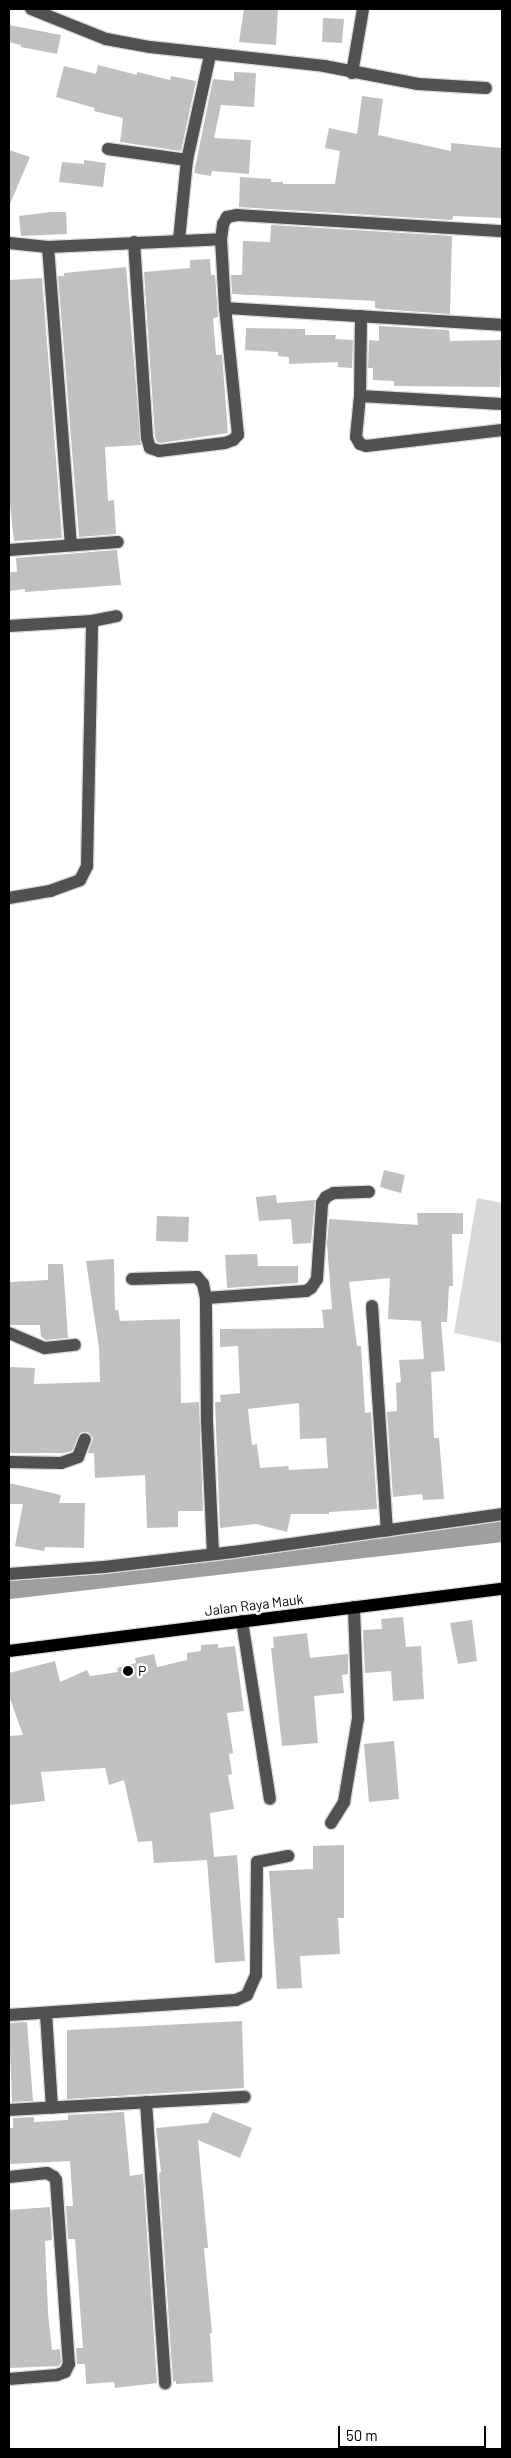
<!DOCTYPE html>
<html>
<head>
<meta charset="utf-8">
<style>
  body { margin:0 }
  #map { position:relative; width:511px; height:2458px; overflow:hidden; background:#fff; font-family:Barlow,sans-serif }
  div>[style] { position:absolute }
  [style*='--x'] { left:calc(var(--x)*1px); top:calc(var(--y)*1px); width:calc(var(--w)*1px); rotate:calc(var(--a)*1deg) }
  .green>* { inset:0; background:#d8d8d8 }
  .canal>* { height:21px; margin:-10.5px; padding:0 10.5px; transform-origin:10.5px; border-radius:10.5px; background:#9f9f9f }
  .building>* { inset:0; background:#c0c0c0 }
  .roads { filter:drop-shadow(1px 0 #dbdbdb) drop-shadow(-1px 0 #dbdbdb) drop-shadow(0 1px #dbdbdb) drop-shadow(0 -1px #dbdbdb) }
  .minor>* { height:12px; margin:-6px; padding:0 6px; transform-origin:6px; border-radius:6px; background:#515151 }
  .major>* { height:12px; margin:-6px; padding:0 6px; transform-origin:6px; border-radius:6px; background:#000 }
  .dots>* { width:14px; height:14px; translate:-50% -50%; box-sizing:border-box; border:2px solid #fff; border-radius:50% }
  span { translate:-50% -50%; white-space:nowrap; text-align:center; line-height:1.15; -webkit-text-stroke:5px #fff; paint-order:stroke }
  .street-label { font-size:14px; color:#000 }
  .poi-label { font-size:14px; color:#000 }
  .left { translate:0 -50%; text-align:left }
  .frame { position:absolute; inset:0; border:10px solid #000; pointer-events:none }
  .scale { position:absolute; left:338px; top:2426px; width:148px; height:22px; box-sizing:border-box; border:2px solid #000; border-top:0; padding-left:6px; font-size:15px; line-height:18px; white-space:nowrap; color:#000; -webkit-text-stroke:4px #fff; paint-order:stroke }
</style>
</head>
<body>
<div id="map">
  <div class="green">
    <i style="clip-path:polygon(477px 1198px,502px 1203px,502px 1343px,454px 1333px)"></i>
  </div>
  <div class="canal">
    <i style="--x:9;--y:1588;--w:496;--a:-6.6"></i>
  </div>
  <div class="building">
    <i style="clip-path:polygon(244px 9px,278px 9px,276px 45px,239px 42px)"></i>
    <i style="clip-path:polygon(323px 18px,344px 19px,342px 43px,322px 42px)"></i>
    <i style="clip-path:polygon(9px 25px,61px 35px,57px 54px,21px 47px,21px 45px,9px 42px)"></i>
    <i style="clip-path:polygon(98px 65px,137px 75px,137px 72px,170px 80px,171px 76px,196px 81px,181px 151px,120px 142px,123px 118px,94px 111px,95px 108px,56px 97px,64px 66px,96px 74px)"></i>
    <i style="clip-path:polygon(234px 72px,256px 73px,254px 107px,221px 105px,214px 138px,251px 140px,249px 174px,212px 171px,211px 176px,194px 173px,213px 79px,234px 81px)"></i>
    <i style="clip-path:polygon(362px 96px,383px 99px,378px 135px,451px 151px,451px 143px,502px 148px,502px 218px,453px 216px,452px 220px,239px 207px,240px 177px,271px 179px,271px 182px,283px 182px,283px 184px,335px 184px,340px 151px,325px 148px,329px 128px,357px 134px)"></i>
    <i style="clip-path:polygon(9px 150px,30px 157px,10px 204px,9px 204px)"></i>
    <i style="clip-path:polygon(84px 160px,106px 163px,103px 187px,59px 182px,62px 162px,84px 164px)"></i>
    <i style="clip-path:polygon(51px 212px,66px 212px,67px 234px,21px 236px,19px 216px)"></i>
    <i style="clip-path:polygon(271px 225px,452px 236px,450px 314px,380px 309px,375px 308px,375px 301px,232px 294px,231px 275px,242px 275px,243px 241px,270px 242px)"></i>
    <i style="clip-path:polygon(210px 259px,211px 275px,215px 275px,218px 317px,213px 318px,216px 355px,222px 355px,228px 433px,160px 443px,157px 442px,155px 437px,144px 272px,190px 268px,190px 260px)"></i>
    <i style="clip-path:polygon(126px 267px,141px 445px,105px 447px,108px 501px,114px 500px,116px 534px,79px 537px,58px 276px,64px 276px,64px 273px)"></i>
    <i style="clip-path:polygon(42px 278px,62px 538px,14px 541px,9px 494px,9px 280px)"></i>
    <i style="clip-path:polygon(379px 326px,449px 330px,450px 341px,502px 340px,500px 387px,394px 386px,394px 381px,373px 380px,373px 368px,368px 368px,369px 340px,379px 341px)"></i>
    <i style="clip-path:polygon(246px 328px,305px 329px,305px 335px,336px 335px,335px 339px,353px 340px,352px 368px,338px 367px,338px 362px,289px 364px,289px 357px,278px 356px,278px 352px,245px 350px)"></i>
    <i style="clip-path:polygon(117px 550px,121px 585px,25px 592px,25px 589px,9px 591px,9px 572px,17px 572px,16px 558px)"></i>
    <i style="clip-path:polygon(384px 1170px,405px 1175px,401px 1193px,380px 1187px)"></i>
    <i style="clip-path:polygon(276px 1195px,277px 1203px,315px 1200px,311px 1243px,293px 1244px,291px 1219px,259px 1221px,256px 1197px)"></i>
    <i style="clip-path:polygon(evenodd,417px 1213px,463px 1213px,463px 1234px,452px 1234px,453px 1286px,449px 1286px,447px 1322px,441px 1322px,445px 1371px,431px 1372px,434px 1438px,439px 1438px,444px 1499px,423px 1500px,422px 1494px,393px 1497px,387px 1412px,397px 1411px,396px 1383px,401px 1382px,399px 1360px,424px 1359px,421px 1321px,388px 1319px,390px 1278px,349px 1282px,357px 1346px,361px 1346px,365px 1413px,371px 1412px,377px 1509px,329px 1512px,329px 1514px,291px 1514px,287px 1532px,256px 1524px,220px 1528px,215px 1402px,221px 1402px,220px 1395px,240px 1393px,238px 1346px,220px 1347px,220px 1329px,324px 1328px,322px 1310px,332px 1309px,327px 1244px,329px 1219px,418px 1225px,417px 1213px,299px 1403px,300px 1439px,326px 1438px,328px 1468px,289px 1470px,288px 1466px,260px 1468px,257px 1444px,252px 1445px,248px 1409px,299px 1403px)"></i>
    <i style="clip-path:polygon(157px 1216px,189px 1217px,188px 1242px,156px 1241px)"></i>
    <i style="clip-path:polygon(257px 1254px,258px 1266px,298px 1266px,298px 1283px,227px 1288px,225px 1255px)"></i>
    <i style="clip-path:polygon(114px 1259px,115px 1310px,118px 1310px,120px 1321px,180px 1319px,181px 1403px,199px 1402px,203px 1511px,178px 1511px,178px 1527px,147px 1528px,145px 1475px,95px 1478px,94px 1453px,88px 1453px,93px 1438px,88px 1432px,80px 1433px,72px 1451px,64px 1453px,9px 1453px,9px 1367px,35px 1368px,34px 1384px,100px 1382px,99px 1348px,86px 1261px)"></i>
    <i style="clip-path:polygon(48px 1264px,63px 1264px,68px 1338px,46px 1340px,41px 1337px,40px 1325px,9px 1325px,9px 1282px,48px 1280px)"></i>
    <i style="clip-path:polygon(9px 1483px,61px 1495px,59px 1503px,85px 1503px,84px 1548px,45px 1547px,44px 1551px,15px 1546px,23px 1504px,9px 1504px)"></i>
    <i style="clip-path:polygon(403px 1617px,406px 1647px,421px 1646px,424px 1699px,393px 1701px,391px 1671px,365px 1673px,363px 1630px,382px 1629px,381px 1619px)"></i>
    <i style="clip-path:polygon(472px 1620px,477px 1661px,458px 1664px,450px 1623px)"></i>
    <i style="clip-path:polygon(307px 1633px,310px 1658px,348px 1654px,348px 1674px,342px 1675px,344px 1693px,314px 1696px,318px 1743px,282px 1746px,271px 1648px,274px 1648px,273px 1637px)"></i>
    <i style="clip-path:polygon(218px 1644px,218px 1648px,235px 1646px,244px 1711px,227px 1713px,233px 1753px,229px 1754px,232px 1774px,228px 1775px,234px 1809px,210px 1813px,214px 1857px,237px 1855px,245px 1961px,215px 1963px,207px 1860px,154px 1863px,152px 1841px,138px 1842px,124px 1780px,109px 1785px,105px 1768px,41px 1772px,45px 1801px,9px 1805px,9px 1736px,23px 1735px,9px 1696px,9px 1673px,55px 1661px,60px 1682px,87px 1670px,90px 1676px,118px 1672px,117px 1668px,136px 1663px,135px 1658px,154px 1654px,157px 1667px,187px 1660px,187px 1653px,201px 1651px,201px 1645px)"></i>
    <i style="clip-path:polygon(394px 1741px,399px 1799px,369px 1802px,364px 1744px)"></i>
    <i style="clip-path:polygon(344px 1845px,344px 1918px,338px 1918px,340px 1954px,300px 1956px,302px 1988px,277px 1989px,269px 1871px,313px 1869px,313px 1846px)"></i>
    <i style="clip-path:polygon(242px 2021px,244px 2088px,67px 2099px,67px 2030px)"></i>
    <i style="clip-path:polygon(27px 2022px,33px 2101px,12px 2102px,9px 2023px)"></i>
    <i style="clip-path:polygon(124px 2112px,130px 2176px,143px 2174px,157px 2383px,115px 2388px,114px 2382px,86px 2384px,85px 2364px,77px 2364px,76px 2348px,83px 2348px,75px 2239px,68px 2239px,66px 2206px,73px 2206px,70px 2161px,9px 2164px,9px 2128px,13px 2128px,13px 2118px,34px 2117px,34px 2122px,68px 2120px,68px 2115px)"></i>
    <i style="clip-path:polygon(213px 2112px,252px 2128px,240px 2158px,198px 2140px,208px 2248px,204px 2248px,212px 2333px,210px 2333px,213px 2382px,176px 2384px,176px 2381px,173px 2382px,159px 2173px,161px 2172px,156px 2128px,208px 2123px)"></i>
    <i style="clip-path:polygon(50px 2207px,52px 2240px,45px 2241px,48px 2313px,52px 2350px,60px 2349px,61px 2362px,59px 2366px,9px 2368px,9px 2210px)"></i>
  </div>
  <div class="roads">
    <div class="minor">
      <i style="--x:31;--y:9;--w:81;--a:21.8"></i>
      <i style="--x:106;--y:39;--w:45;--a:10.3"></i>
      <i style="--x:150;--y:47;--w:175;--a:6.2"></i>
      <i style="--x:324;--y:66;--w:96;--a:10.8"></i>
      <i style="--x:418;--y:84;--w:68;--a:3.4"></i>
      <i style="--x:352;--y:73;--w:65;--a:-80.2"></i>
      <i style="--x:108;--y:149;--w:80;--a:7.9"></i>
      <i style="--x:179;--y:240;--w:80;--a:-84.3"></i>
      <i style="--x:187;--y:160;--w:107;--a:-77.6"></i>
      <i style="--x:134;--y:242;--w:196;--a:86.2"></i>
      <i style="--x:147;--y:438;--w:10;--a:73"></i>
      <i style="--x:150;--y:448;--w:9;--a:18"></i>
      <i style="--x:159;--y:451;--w:66;--a:-6.9"></i>
      <i style="--x:225;--y:443;--w:9;--a:-21"></i>
      <i style="--x:233;--y:440;--w:7;--a:-45"></i>
      <i style="--x:238;--y:435;--w:128;--a:-95.8"></i>
      <i style="--x:225;--y:308;--w:69;--a:-93.3"></i>
      <i style="--x:221;--y:239;--w:15;--a:-82"></i>
      <i style="--x:223;--y:224;--w:8;--a:-60"></i>
      <i style="--x:227;--y:217;--w:10;--a:-11"></i>
      <i style="--x:237;--y:215;--w:265;--a:3.5"></i>
      <i style="--x:9;--y:243;--w:39;--a:6"></i>
      <i style="--x:48;--y:247;--w:173;--a:-2.6"></i>
      <i style="--x:48;--y:247;--w:299;--a:85.6"></i>
      <i style="--x:225;--y:308;--w:278;--a:3.5"></i>
      <i style="--x:361;--y:316;--w:80;--a:90.7"></i>
      <i style="--x:360;--y:396;--w:41;--a:95.6"></i>
      <i style="--x:356;--y:437;--w:8;--a:60"></i>
      <i style="--x:360;--y:444;--w:6;--a:18"></i>
      <i style="--x:366;--y:446;--w:137;--a:-6.7"></i>
      <i style="--x:360;--y:396;--w:142;--a:3.2"></i>
      <i style="--x:9;--y:550;--w:109;--a:-4.2"></i>
      <i style="--x:9;--y:626;--w:83;--a:-3.4"></i>
      <i style="--x:92;--y:621;--w:25;--a:-11"></i>
      <i style="--x:9;--y:898;--w:42;--a:-9.7"></i>
      <i style="--x:50;--y:891;--w:32;--a:-20"></i>
      <i style="--x:80;--y:880;--w:16;--a:-63"></i>
      <i style="--x:87;--y:866;--w:245;--a:-88.8"></i>
      <i style="--x:132;--y:1279;--w:65;--a:-1.8"></i>
      <i style="--x:197;--y:1277;--w:9;--a:49"></i>
      <i style="--x:203;--y:1284;--w:14;--a:78"></i>
      <i style="--x:372;--y:1306;--w:225;--a:86.2"></i>
      <i style="--x:9;--y:1333;--w:39;--a:23"></i>
      <i style="--x:45;--y:1348;--w:30;--a:-6"></i>
      <i style="--x:9;--y:1462;--w:52;--a:1.1"></i>
      <i style="--x:61;--y:1463;--w:18;--a:-19"></i>
      <i style="--x:78;--y:1457;--w:19;--a:-69"></i>
      <i style="--x:213;--y:1554;--w:132;--a:-92.6"></i>
      <i style="--x:207;--y:1422;--w:124;--a:-90.5"></i>
      <i style="--x:206;--y:1298;--w:100;--a:-4"></i>
      <i style="--x:306;--y:1291;--w:6;--a:-31"></i>
      <i style="--x:311;--y:1288;--w:11;--a:-56"></i>
      <i style="--x:317;--y:1279;--w:76;--a:-86.2"></i>
      <i style="--x:322;--y:1203;--w:7;--a:-56"></i>
      <i style="--x:326;--y:1197;--w:9;--a:-27"></i>
      <i style="--x:334;--y:1193;--w:35;--a:-2"></i>
      <i style="--x:9;--y:1574;--w:95;--a:-4.2"></i>
      <i style="--x:104;--y:1567;--w:130;--a:-6.6"></i>
      <i style="--x:233;--y:1552;--w:272;--a:-8"></i>
      <i style="--x:242;--y:1621;--w:180;--a:81.1"></i>
      <i style="--x:331;--y:1823;--w:25;--a:-58"></i>
      <i style="--x:344;--y:1802;--w:85;--a:-80.5"></i>
      <i style="--x:358;--y:1718;--w:111;--a:-92.1"></i>
      <i style="--x:46;--y:2013;--w:95;--a:86.4"></i>
      <i style="--x:9;--y:2015;--w:227;--a:-3.8"></i>
      <i style="--x:236;--y:2000;--w:12;--a:-24"></i>
      <i style="--x:247;--y:1995;--w:22;--a:-66"></i>
      <i style="--x:256;--y:1975;--w:113;--a:-89.5"></i>
      <i style="--x:257;--y:1862;--w:32;--a:-11"></i>
      <i style="--x:146;--y:2102;--w:282;--a:86.1"></i>
      <i style="--x:9;--y:2110;--w:236;--a:-3.2"></i>
      <i style="--x:9;--y:2177;--w:38;--a:-6"></i>
      <i style="--x:47;--y:2173;--w:8;--a:30"></i>
      <i style="--x:54;--y:2177;--w:4;--a:56"></i>
      <i style="--x:56;--y:2180;--w:184;--a:86"></i>
      <i style="--x:69;--y:2364;--w:9;--a:117"></i>
      <i style="--x:65;--y:2372;--w:9;--a:159"></i>
      <i style="--x:57;--y:2375;--w:48;--a:175.2"></i>
    </div>
    <div class="major">
      <i style="--x:9;--y:1651;--w:497;--a:-7.2"></i>
    </div>
  </div>
  <div class="dots">
    <i style="left:128px;top:1671px;background:#000"></i>
  </div>
  <div class="street-label">
    <span style="left:254px;top:1605px;rotate:-7deg">Jalan Raya Mauk</span>
  </div>
  <div class="poi-label">
    <span class="left" style="left:138px;top:1671px">P</span>
  </div>
  <div class="frame"></div>
  <div class="scale">50 m</div>
</div>
</body>
</html>
